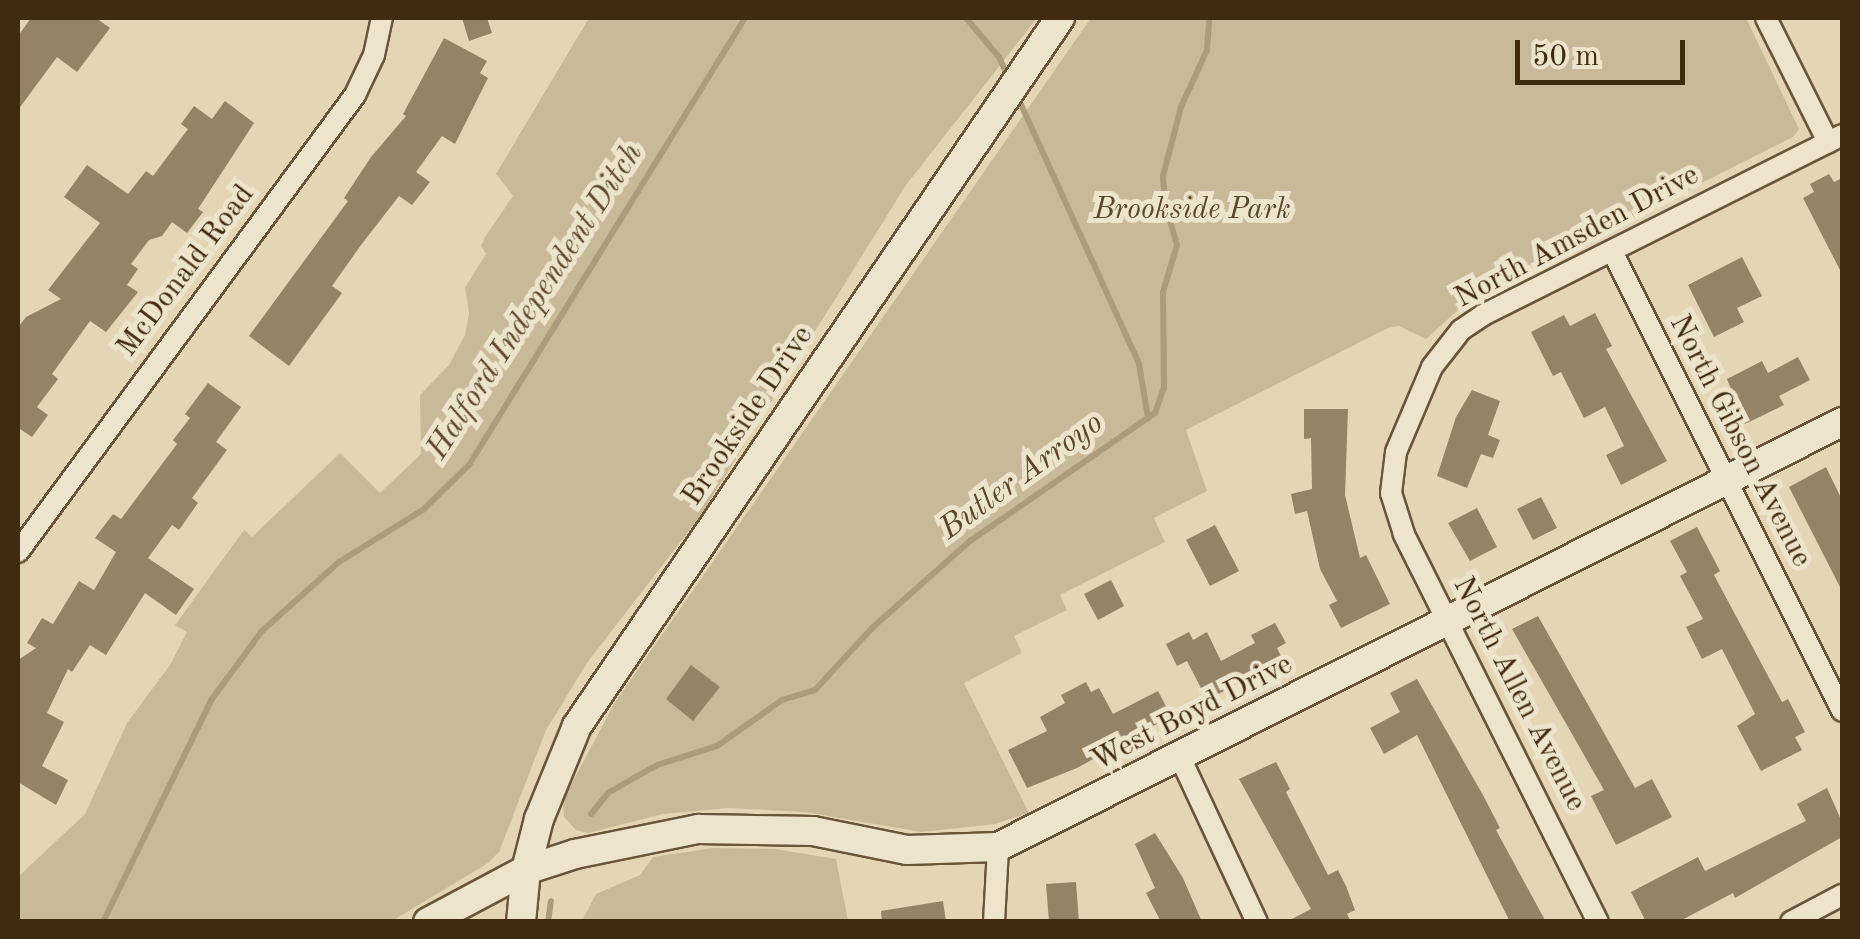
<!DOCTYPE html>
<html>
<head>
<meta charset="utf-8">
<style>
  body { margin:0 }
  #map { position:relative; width:1860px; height:939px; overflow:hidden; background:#e4d6b4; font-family:"Old Standard TT",serif }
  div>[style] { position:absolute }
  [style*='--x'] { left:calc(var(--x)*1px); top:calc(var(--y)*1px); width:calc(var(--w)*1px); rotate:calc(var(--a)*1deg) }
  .green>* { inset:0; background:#c8b998 }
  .stream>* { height:6px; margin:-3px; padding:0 3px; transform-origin:3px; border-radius:3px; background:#ac9c7c }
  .building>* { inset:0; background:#958365 }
  .roads { filter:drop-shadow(2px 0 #695539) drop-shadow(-2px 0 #695539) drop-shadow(0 2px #695539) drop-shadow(0 -2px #695539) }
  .street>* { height:20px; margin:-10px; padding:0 10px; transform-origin:10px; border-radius:10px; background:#ede4ce }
  .secondary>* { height:28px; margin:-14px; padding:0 14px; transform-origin:14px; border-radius:14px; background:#ede4ce }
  span { translate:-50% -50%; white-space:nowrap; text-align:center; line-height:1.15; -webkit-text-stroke:10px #ede4ce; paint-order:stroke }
  .park-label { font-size:30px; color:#5b472b; font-style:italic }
  .street-label { font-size:30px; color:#402a10 }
  .water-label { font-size:32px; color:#5b462b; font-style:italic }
  .frame { position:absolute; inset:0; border:20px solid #402a10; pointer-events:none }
  .scale { position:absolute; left:1515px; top:40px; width:170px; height:45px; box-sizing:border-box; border:5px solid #402a10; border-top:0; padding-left:12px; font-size:30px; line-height:35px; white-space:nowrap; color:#402a10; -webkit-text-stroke:8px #ede4ce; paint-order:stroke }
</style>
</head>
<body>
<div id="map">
  <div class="green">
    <i style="clip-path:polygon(589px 18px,1037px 18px,906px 185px,701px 515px,587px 663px,546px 730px,499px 852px,488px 863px,392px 921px,18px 921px,18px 877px,85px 814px,127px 723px,170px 665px,187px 632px,175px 625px,244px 530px,252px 537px,340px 453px,380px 493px,421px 454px,420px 395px,449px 365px,465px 335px,469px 313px,465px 288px,486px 254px,481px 246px,485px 237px,513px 196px,496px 174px)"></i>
    <i style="clip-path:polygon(1091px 18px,1746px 18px,1799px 129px,1793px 137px,1469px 300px,1426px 339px,1399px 326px,1388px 328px,1186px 430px,1207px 491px,1154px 518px,1165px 542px,1060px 595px,1067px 610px,1014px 636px,1022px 653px,964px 683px,1029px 813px,995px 824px,921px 832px,805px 812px,728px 808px,663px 814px,588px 833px,576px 830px,564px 817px,563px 800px,614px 704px)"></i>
    <i style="clip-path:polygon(713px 848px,775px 849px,836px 859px,848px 921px,582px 921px,596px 894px,640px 875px,653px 857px)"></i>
  </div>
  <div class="stream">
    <i style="--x:966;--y:18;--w:51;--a:49.8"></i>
    <i style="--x:999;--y:57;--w:22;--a:66"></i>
    <i style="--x:1018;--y:98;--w:292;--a:65.5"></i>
    <i style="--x:1139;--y:364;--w:55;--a:80.5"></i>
    <i style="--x:591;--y:814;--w:27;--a:-51"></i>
    <i style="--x:608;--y:793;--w:28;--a:-30"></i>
    <i style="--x:632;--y:779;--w:29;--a:-29"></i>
    <i style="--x:657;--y:765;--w:63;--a:-17.6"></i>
    <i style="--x:717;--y:746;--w:80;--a:-35.3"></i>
    <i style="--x:782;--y:700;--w:34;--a:-17"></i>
    <i style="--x:815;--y:690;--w:84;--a:-47.4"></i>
    <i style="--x:872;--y:628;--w:131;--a:-41.6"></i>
    <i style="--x:970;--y:541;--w:225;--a:-34.7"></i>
    <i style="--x:1155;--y:413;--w:28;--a:-71"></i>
    <i style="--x:1164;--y:387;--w:95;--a:-90.6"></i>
    <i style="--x:1163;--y:292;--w:49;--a:-73.4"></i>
    <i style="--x:1177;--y:245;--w:40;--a:-106"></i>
    <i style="--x:1166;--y:207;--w:31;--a:-96"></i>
    <i style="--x:1163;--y:176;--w:71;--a:-75.4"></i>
    <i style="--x:1181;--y:107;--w:63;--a:-65.5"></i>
    <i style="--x:1207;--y:50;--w:32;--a:-86"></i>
    <i style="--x:103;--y:922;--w:248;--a:-64"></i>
    <i style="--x:212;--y:699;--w:84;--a:-53.7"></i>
    <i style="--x:262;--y:631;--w:103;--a:-41.9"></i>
    <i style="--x:339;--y:562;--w:100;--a:-31.9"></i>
    <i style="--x:424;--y:509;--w:63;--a:-44.4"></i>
    <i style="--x:469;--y:465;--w:525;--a:-58.31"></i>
    <i style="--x:548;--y:922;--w:21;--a:-82"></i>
  </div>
  <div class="building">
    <i style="clip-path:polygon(31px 18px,96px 18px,110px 28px,77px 72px,57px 57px,18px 110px,18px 36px)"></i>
    <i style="clip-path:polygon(462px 18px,487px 18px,492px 33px,469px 41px)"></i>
    <i style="clip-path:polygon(444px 38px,487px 61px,480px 73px,488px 78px,455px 144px,442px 136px,416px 172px,430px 182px,412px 205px,399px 196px,361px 245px,332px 286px,342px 293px,289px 366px,249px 336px,348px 201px,344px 198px,371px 157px,406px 116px,403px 114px)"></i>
    <i style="clip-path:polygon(225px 101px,254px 123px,198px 209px,203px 212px,187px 233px,172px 222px,162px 236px,149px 240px,131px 264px,138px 269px,127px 285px,138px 292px,106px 332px,90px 321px,52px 374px,58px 379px,37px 407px,48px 415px,32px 437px,20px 429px,18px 432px,19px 326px,26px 317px,61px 299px,48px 290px,100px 223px,64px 197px,87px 165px,128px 194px,146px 171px,153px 176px,188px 129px,181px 124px,194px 106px,212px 119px)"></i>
    <i style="clip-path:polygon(1829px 174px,1834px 182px,1842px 178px,1842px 274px,1803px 198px,1814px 192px,1810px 184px)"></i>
    <i style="clip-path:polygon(1742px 257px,1762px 296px,1737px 308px,1744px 322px,1714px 337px,1688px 285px)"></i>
    <i style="clip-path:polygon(1595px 313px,1612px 346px,1606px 349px,1667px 461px,1621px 485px,1606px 455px,1624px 446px,1605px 407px,1584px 418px,1561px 372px,1553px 376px,1531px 332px,1564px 315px,1570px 326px)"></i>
    <i style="clip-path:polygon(1798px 357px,1810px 380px,1779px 396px,1784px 405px,1745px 424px,1727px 379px,1762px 361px,1768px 373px)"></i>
    <i style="clip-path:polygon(208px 383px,241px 407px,216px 442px,227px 450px,192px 498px,198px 503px,179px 530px,172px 525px,148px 558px,194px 589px,176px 615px,145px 593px,106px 655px,90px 645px,72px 672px,68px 669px,47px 713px,64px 722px,42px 766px,68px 780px,56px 805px,18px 782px,18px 660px,36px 648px,27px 643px,42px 618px,53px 624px,79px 581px,94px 590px,116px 552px,95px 538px,113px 514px,121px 519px,177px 444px,173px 440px,190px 418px,185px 414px)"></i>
    <i style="clip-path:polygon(1472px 390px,1500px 401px,1488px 435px,1500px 440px,1493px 458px,1481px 454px,1467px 488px,1437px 476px,1456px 417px)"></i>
    <i style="clip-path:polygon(1304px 409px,1348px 409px,1345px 495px,1360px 558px,1366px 555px,1390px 604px,1341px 628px,1329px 605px,1337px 601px,1320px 569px,1307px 511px,1295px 514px,1291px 494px,1312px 489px,1311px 438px,1304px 439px)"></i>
    <i style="clip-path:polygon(1826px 467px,1842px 500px,1842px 591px,1789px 487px)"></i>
    <i style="clip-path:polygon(1541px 497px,1557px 528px,1533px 540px,1517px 509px)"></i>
    <i style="clip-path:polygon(1477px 508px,1497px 547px,1470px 561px,1448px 523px)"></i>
    <i style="clip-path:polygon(1215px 525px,1239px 571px,1210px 586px,1186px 540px)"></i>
    <i style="clip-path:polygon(1697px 527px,1720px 571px,1714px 575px,1782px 702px,1788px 699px,1805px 732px,1795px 737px,1802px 750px,1761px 771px,1737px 726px,1755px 714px,1722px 649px,1702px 659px,1686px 627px,1703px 619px,1680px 576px,1687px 572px,1670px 541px)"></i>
    <i style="clip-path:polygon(1111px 580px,1124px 606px,1098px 620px,1084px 594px)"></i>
    <i style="clip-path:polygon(1538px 616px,1635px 788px,1652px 779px,1672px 817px,1616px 845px,1591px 796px,1604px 790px,1512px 629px)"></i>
    <i style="clip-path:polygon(1275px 623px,1286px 643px,1277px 648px,1283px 660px,1207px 700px,1187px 661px,1177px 666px,1166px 644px,1189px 632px,1193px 640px,1207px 632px,1221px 661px,1255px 643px,1251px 635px)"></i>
    <i style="clip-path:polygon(691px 665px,720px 687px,693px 721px,666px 699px)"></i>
    <i style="clip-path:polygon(1417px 679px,1484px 797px,1500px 828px,1496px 830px,1546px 922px,1510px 922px,1417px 735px,1384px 754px,1370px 728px,1400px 712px,1390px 693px)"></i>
    <i style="clip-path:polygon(1086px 682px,1091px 692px,1099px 688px,1113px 714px,1158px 691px,1171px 716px,1077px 768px,1027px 788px,1008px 750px,1047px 731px,1040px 717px,1065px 703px,1061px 695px)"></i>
    <i style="clip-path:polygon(1276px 762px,1290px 789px,1286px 792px,1328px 875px,1338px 870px,1346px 886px,1355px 910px,1347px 914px,1351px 922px,1286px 922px,1311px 909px,1239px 779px)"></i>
    <i style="clip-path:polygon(1827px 788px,1842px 822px,1842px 837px,1735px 898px,1733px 893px,1678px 922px,1646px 922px,1631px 892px,1698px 857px,1705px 871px,1806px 821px,1797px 804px)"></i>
    <i style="clip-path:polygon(1155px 833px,1183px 878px,1202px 922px,1161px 922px,1146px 893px,1155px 888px,1135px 844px)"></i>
    <i style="clip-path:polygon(1076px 882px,1079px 922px,1049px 922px,1046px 884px)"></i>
    <i style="clip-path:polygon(943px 901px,946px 922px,882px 922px,881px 911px)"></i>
  </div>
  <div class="roads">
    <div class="street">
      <i style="--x:1766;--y:18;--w:139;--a:63.4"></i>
      <i style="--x:1612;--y:251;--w:514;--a:63.43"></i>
      <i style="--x:18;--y:552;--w:568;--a:-53.59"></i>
      <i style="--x:355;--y:95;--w:44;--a:-64.6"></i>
      <i style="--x:374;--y:55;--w:38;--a:-78"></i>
      <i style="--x:1179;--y:755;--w:184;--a:65"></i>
      <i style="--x:994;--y:922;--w:75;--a:-86.9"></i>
      <i style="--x:1598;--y:922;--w:434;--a:-116.6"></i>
      <i style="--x:1404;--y:534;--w:43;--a:-107.6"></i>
      <i style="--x:1391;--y:493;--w:41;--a:-83"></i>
      <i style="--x:1396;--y:452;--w:92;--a:-67"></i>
      <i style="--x:1432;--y:367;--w:47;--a:-51.9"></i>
      <i style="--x:1461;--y:330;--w:27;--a:-34"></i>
      <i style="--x:1483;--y:315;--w:402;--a:-26.6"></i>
      <i style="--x:1791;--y:922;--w:58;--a:-27.9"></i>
    </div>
    <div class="secondary">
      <i style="--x:428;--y:922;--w:111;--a:-28"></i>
      <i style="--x:526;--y:870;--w:52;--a:-18.1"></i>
      <i style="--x:575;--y:854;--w:126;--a:-11.5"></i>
      <i style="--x:698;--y:829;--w:115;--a:1"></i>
      <i style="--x:813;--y:831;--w:96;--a:11.4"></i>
      <i style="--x:907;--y:850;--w:91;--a:-1.9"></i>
      <i style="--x:998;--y:847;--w:945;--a:-26.73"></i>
      <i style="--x:521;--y:922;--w:52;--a:-84.5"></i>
      <i style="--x:526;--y:870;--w:53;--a:-75.7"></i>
      <i style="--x:539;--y:819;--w:100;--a:-67.8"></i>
      <i style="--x:577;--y:726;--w:857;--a:-55.7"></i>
    </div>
  </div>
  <div class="park-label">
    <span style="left:1192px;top:210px">Brookside Park</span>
  </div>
  <div class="street-label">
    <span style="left:1577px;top:237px;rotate:-28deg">North Amsden Drive</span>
    <span style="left:186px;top:271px;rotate:-53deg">McDonald Road</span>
    <span style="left:748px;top:416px;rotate:-56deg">Brookside Drive</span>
    <span style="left:1740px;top:441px;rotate:63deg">North Gibson Avenue</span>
    <span style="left:1519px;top:694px;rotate:63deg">North Allen Avenue</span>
    <span style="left:1192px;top:713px;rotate:-27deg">West Boyd Drive</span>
  </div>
  <div class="water-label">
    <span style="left:536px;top:302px;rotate:-57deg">Halford Independent Ditch</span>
    <span style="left:1022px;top:477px;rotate:-36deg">Butler Arroyo</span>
  </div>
  <div class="frame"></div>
  <div class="scale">50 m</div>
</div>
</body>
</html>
